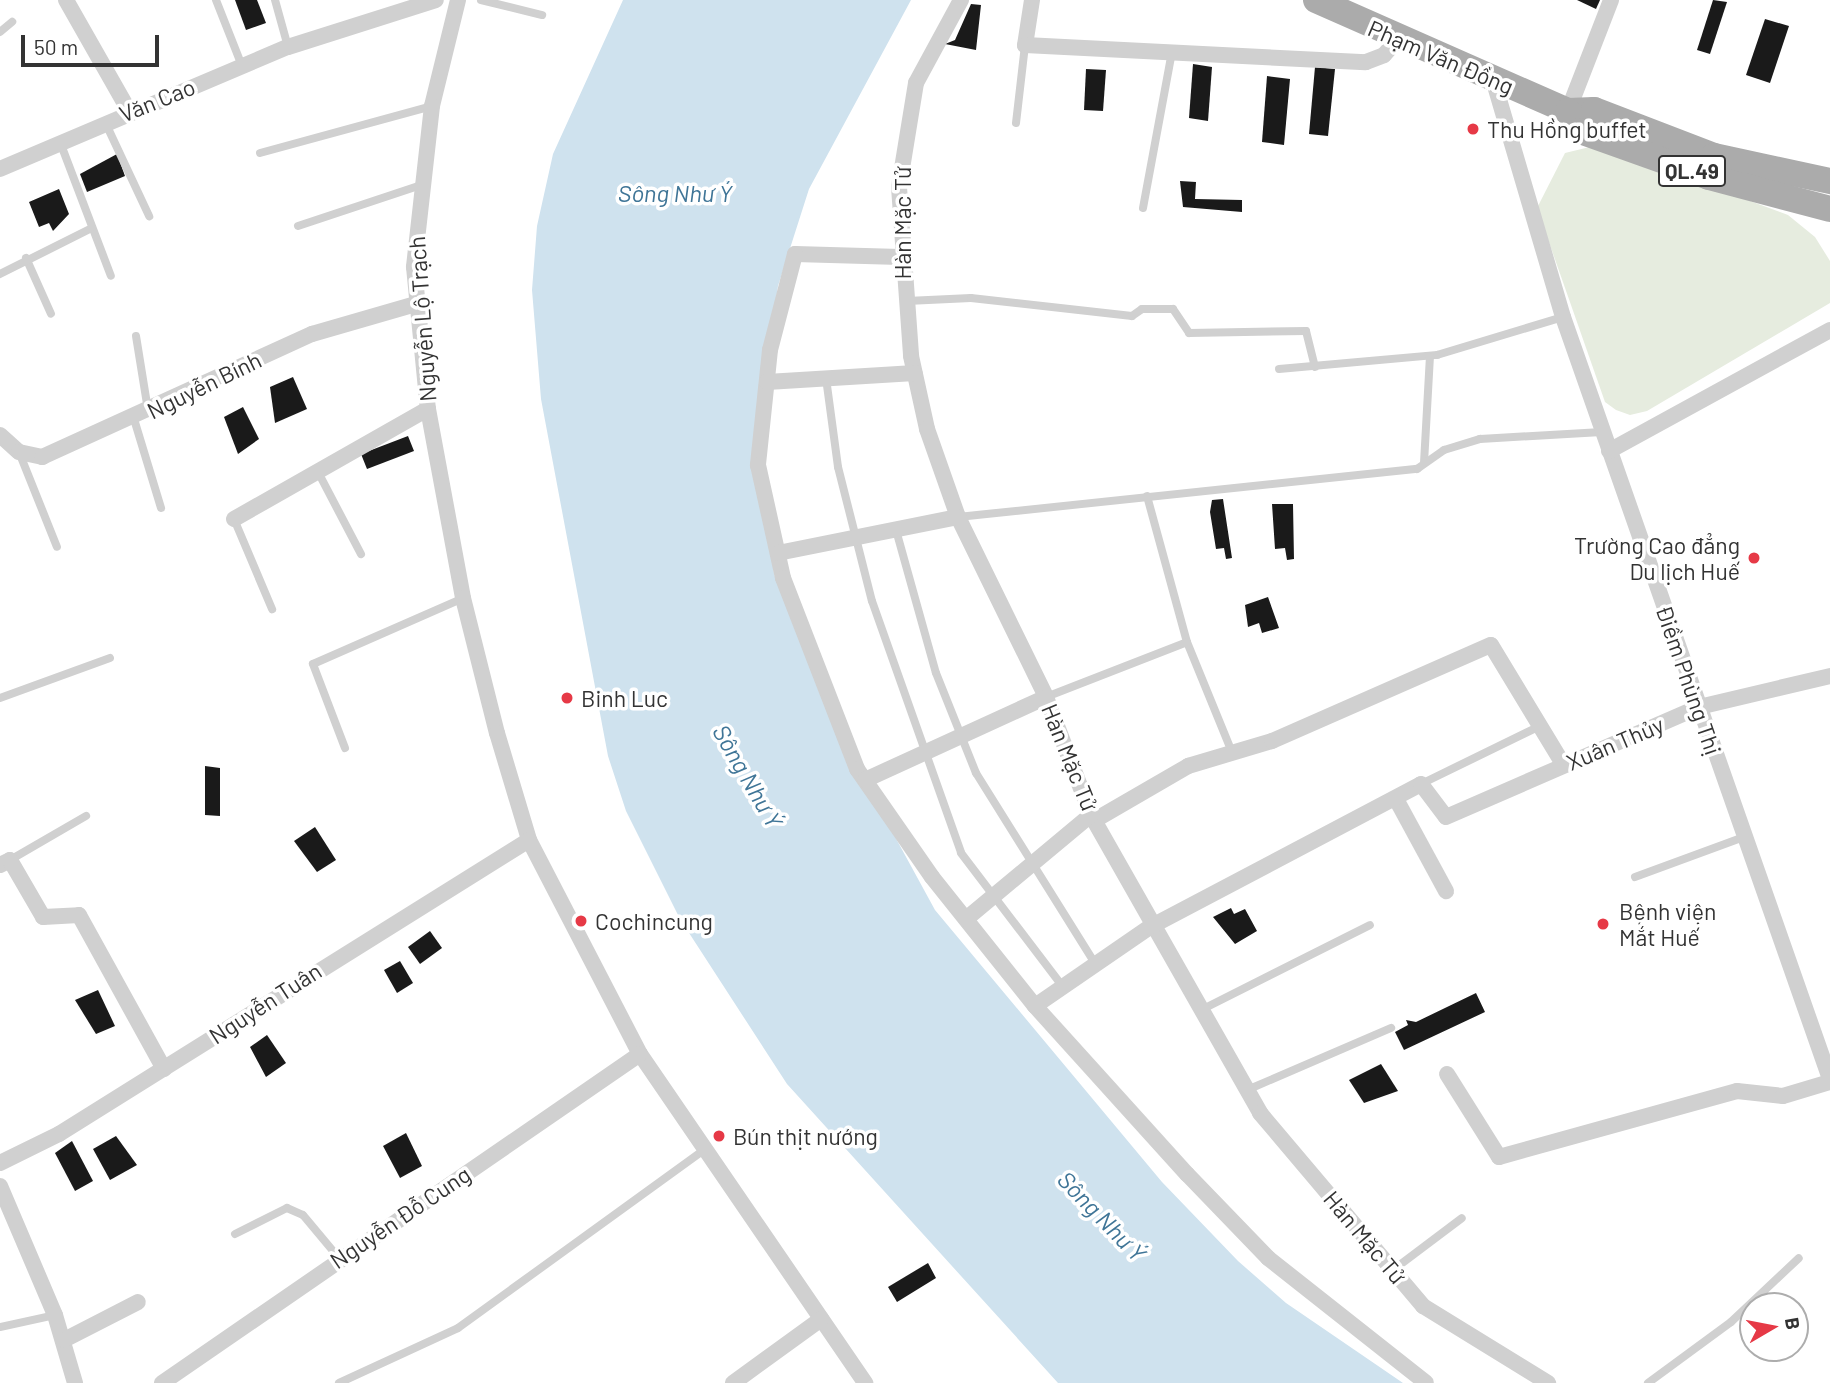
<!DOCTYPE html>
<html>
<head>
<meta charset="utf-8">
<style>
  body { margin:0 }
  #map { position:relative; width:1830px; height:1383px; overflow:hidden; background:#fff; font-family:Barlow,sans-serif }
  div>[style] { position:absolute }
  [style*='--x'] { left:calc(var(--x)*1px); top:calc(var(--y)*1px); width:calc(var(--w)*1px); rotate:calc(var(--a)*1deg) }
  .green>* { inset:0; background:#e6ecdf }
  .water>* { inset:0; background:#cfe2ee }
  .building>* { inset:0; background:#1a1a1a }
  .service>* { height:8px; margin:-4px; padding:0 4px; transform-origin:4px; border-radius:4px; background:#d0d0d0 }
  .minor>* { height:16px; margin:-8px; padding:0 8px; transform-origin:8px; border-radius:8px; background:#d0d0d0 }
  .primary>* { height:26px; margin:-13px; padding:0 13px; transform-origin:13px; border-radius:13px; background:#ababab }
  .dots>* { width:19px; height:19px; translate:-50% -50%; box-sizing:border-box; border:4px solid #fff; border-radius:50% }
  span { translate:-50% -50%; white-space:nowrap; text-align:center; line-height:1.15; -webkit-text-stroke:7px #fff; paint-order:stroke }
  .shield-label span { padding:2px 5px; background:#fff; border:2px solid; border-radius:5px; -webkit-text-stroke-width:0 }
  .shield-label { font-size:21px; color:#333; font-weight:700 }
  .street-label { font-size:23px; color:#333 }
  .poi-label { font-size:23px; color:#333 }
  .left { translate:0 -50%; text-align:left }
  .right { translate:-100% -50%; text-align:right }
  .water-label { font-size:24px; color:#3f7597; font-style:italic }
  .north { position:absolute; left:1739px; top:1292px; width:70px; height:70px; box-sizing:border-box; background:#fff; border:2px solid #adadad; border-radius:50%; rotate:80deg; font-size:19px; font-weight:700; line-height:28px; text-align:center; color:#333 }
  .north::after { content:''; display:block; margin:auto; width:24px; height:32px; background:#e63946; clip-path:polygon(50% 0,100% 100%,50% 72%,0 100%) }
  .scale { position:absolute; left:21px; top:35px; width:138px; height:32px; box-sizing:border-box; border:4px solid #333; border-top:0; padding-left:9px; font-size:21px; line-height:24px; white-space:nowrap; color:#333; -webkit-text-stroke:5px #fff; paint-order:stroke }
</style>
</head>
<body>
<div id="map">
  <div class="green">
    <i style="clip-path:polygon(1598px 145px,1788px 215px,1815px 237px,1830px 261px,1830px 303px,1647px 411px,1630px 415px,1616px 410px,1605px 402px,1537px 208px,1565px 153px)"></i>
  </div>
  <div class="water">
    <i style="clip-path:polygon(623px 0,911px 0,809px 189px,778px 286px,761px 401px,774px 574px,834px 725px,935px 910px,1162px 1182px,1238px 1261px,1286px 1303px,1403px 1383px,1058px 1383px,787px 1084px,680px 919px,626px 811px,608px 756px,541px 399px,532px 290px,537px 226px,553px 154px)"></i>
  </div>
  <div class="building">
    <i style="clip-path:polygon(235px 0,257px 0,266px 23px,246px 30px)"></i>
    <i style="clip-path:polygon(1577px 0,1600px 0,1596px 9px)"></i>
    <i style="clip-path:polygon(1713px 0,1727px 2px,1710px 54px,1697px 50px)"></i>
    <i style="clip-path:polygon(971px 4px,981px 5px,976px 50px,945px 44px,955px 40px)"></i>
    <i style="clip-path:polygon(1765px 19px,1789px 26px,1770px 83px,1746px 75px)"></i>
    <i style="clip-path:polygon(1193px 64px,1212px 67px,1208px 121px,1189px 118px)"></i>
    <i style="clip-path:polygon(1315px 67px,1335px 69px,1328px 136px,1309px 134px)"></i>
    <i style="clip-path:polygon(1086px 69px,1106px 70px,1103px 111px,1084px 110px)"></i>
    <i style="clip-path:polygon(1267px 76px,1290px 79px,1284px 145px,1262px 142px)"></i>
    <i style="clip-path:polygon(117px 154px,125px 176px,87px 192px,80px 174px)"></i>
    <i style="clip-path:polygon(1180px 181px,1196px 182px,1195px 199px,1242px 200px,1242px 212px,1183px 207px)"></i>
    <i style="clip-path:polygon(59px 189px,69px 214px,53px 231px,49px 223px,39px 227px,29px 202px)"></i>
    <i style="clip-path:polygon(293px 377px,307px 409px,275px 423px,270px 387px)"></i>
    <i style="clip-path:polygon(243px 407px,259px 439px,238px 454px,224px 417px)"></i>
    <i style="clip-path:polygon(408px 436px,414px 451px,367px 469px,361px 454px)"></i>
    <i style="clip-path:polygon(1223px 499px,1232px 558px,1226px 559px,1224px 548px,1216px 549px,1210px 512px,1212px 500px)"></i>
    <i style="clip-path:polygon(1272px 504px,1293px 504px,1294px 559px,1287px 560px,1285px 548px,1275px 549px)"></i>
    <i style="clip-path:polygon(1268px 597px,1279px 628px,1262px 633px,1259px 623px,1248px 627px,1245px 605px)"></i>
    <i style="clip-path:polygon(205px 766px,220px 768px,220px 816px,205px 815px)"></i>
    <i style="clip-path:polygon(315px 827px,336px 860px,317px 872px,294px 841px)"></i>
    <i style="clip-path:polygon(1231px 908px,1234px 914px,1245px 909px,1257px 931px,1235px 944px,1213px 917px)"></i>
    <i style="clip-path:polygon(430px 931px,442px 948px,420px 964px,408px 947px)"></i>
    <i style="clip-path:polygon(400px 961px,413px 983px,397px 993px,384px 970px)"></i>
    <i style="clip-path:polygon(98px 990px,115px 1026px,96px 1034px,75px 1000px)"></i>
    <i style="clip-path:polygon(1476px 993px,1485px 1012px,1404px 1050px,1395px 1032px,1408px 1025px,1406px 1020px,1416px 1022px)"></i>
    <i style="clip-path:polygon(267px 1035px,286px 1063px,266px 1077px,250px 1047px)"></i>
    <i style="clip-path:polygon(1381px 1064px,1398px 1091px,1364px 1103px,1349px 1080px)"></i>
    <i style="clip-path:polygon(406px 1133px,422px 1166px,400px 1178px,383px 1146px)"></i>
    <i style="clip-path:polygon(116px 1136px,137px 1165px,110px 1180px,93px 1149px)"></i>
    <i style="clip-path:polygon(72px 1141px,93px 1181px,75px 1191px,55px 1153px)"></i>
    <i style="clip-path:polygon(928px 1263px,936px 1278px,897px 1302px,888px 1287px)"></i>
  </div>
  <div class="service">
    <i style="--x:216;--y:0;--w:71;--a:68.5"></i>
    <i style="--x:275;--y:0;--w:49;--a:74.5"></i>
    <i style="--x:481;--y:0;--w:63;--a:13.8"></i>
    <i style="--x:0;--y:32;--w:16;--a:-40"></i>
    <i style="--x:1016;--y:123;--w:79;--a:-83.4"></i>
    <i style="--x:106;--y:124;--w:102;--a:64.9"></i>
    <i style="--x:60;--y:142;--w:143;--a:69.2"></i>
    <i style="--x:260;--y:153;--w:178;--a:-15.3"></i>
    <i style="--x:1143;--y:208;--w:159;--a:-79.5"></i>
    <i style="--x:298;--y:226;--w:126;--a:-18.4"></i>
    <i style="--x:26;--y:258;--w:61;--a:65.9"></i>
    <i style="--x:0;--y:274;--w:101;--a:-26.6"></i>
    <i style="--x:907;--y:301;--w:64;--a:-2.7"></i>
    <i style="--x:971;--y:298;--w:162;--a:6.4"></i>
    <i style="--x:1132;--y:316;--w:12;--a:-35"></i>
    <i style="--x:1142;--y:309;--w:31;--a:0"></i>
    <i style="--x:1173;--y:309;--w:29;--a:56"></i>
    <i style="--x:1189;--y:333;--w:117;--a:-1"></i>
    <i style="--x:1306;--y:331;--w:37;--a:76"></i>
    <i style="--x:136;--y:336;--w:75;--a:80.8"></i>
    <i style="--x:1279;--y:369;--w:159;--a:-5.1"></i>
    <i style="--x:1437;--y:355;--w:132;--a:-16.8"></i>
    <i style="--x:826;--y:378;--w:90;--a:82.3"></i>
    <i style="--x:838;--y:467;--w:138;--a:75.8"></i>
    <i style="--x:872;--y:601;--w:267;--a:70.5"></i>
    <i style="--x:961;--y:853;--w:170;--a:52.7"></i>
    <i style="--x:134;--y:419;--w:93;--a:73.1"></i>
    <i style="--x:19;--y:452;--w:102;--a:68.2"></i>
    <i style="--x:1424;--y:463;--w:106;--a:-86.8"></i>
    <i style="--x:317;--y:470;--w:95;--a:62.4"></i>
    <i style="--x:1147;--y:496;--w:151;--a:74.7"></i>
    <i style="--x:1187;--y:642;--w:117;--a:67.8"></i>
    <i style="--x:958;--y:517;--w:462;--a:-6"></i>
    <i style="--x:1417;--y:469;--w:33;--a:-35"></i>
    <i style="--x:1444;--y:450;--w:38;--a:-17"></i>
    <i style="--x:1480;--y:439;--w:122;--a:-3.3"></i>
    <i style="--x:234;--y:519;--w:98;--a:67.1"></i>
    <i style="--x:896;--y:530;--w:148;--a:74.4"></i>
    <i style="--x:936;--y:673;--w:108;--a:68.2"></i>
    <i style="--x:976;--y:773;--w:226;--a:58"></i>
    <i style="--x:1046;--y:697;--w:151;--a:-21.3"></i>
    <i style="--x:0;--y:698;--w:117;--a:-20"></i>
    <i style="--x:345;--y:748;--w:90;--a:-110.9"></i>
    <i style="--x:313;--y:664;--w:164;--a:-23.7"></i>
    <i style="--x:1421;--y:784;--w:135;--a:-26"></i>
    <i style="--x:10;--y:860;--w:88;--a:-30.1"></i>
    <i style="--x:1635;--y:877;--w:116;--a:-20.2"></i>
    <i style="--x:1201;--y:1010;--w:189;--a:-26.7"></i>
    <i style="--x:1247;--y:1090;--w:157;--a:-23.3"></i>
    <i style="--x:235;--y:1234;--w:58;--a:-26.6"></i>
    <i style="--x:287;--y:1208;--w:17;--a:24"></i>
    <i style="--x:303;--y:1215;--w:56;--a:50.1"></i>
    <i style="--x:1393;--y:1270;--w:86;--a:-37"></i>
    <i style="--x:0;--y:1327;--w:56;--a:-12.3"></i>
    <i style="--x:339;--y:1383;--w:131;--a:-24.8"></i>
    <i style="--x:458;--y:1328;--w:304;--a:-35.9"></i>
    <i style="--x:1648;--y:1383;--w:103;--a:-36.3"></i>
    <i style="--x:1731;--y:1322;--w:93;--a:-43.3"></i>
  </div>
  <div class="minor">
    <i style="--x:66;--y:0;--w:128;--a:60.4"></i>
    <i style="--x:458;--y:0;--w:109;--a:103.8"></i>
    <i style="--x:432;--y:106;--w:162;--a:96.4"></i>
    <i style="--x:414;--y:267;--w:143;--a:84.4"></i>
    <i style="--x:428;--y:409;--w:192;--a:79.5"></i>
    <i style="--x:463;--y:598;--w:139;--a:75.9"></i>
    <i style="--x:497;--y:733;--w:112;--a:73.3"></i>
    <i style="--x:529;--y:840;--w:241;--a:62.6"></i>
    <i style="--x:640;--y:1054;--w:399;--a:55.6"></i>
    <i style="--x:961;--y:0;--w:94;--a:118.5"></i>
    <i style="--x:916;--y:83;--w:105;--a:99.3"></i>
    <i style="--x:899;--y:187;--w:169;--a:85.9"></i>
    <i style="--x:911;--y:356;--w:75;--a:77.6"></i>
    <i style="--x:927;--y:429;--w:93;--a:70.6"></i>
    <i style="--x:958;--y:517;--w:200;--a:63.9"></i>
    <i style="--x:1046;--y:697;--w:126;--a:69.1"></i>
    <i style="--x:1091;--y:815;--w:343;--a:60.4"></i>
    <i style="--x:1260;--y:1113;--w:253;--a:49.8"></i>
    <i style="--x:1423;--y:1306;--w:147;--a:31.6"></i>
    <i style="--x:1032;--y:0;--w:46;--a:98.8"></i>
    <i style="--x:1025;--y:45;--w:341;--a:2.9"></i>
    <i style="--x:1366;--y:62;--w:19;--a:-21"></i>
    <i style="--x:1384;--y:55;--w:23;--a:-49"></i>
    <i style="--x:1493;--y:79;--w:248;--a:73.6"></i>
    <i style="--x:1563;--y:317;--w:807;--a:70.69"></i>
    <i style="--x:1568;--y:111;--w:119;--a:-68.8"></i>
    <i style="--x:0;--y:169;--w:313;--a:-23"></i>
    <i style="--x:288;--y:47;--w:155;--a:-17.6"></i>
    <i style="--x:900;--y:257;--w:105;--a:-178.4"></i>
    <i style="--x:795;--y:254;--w:99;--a:104.6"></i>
    <i style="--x:770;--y:350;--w:116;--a:96"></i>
    <i style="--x:758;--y:465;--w:116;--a:77.5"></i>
    <i style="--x:783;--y:578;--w:205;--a:68.8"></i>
    <i style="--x:857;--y:769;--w:131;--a:55.2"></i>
    <i style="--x:932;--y:877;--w:165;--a:51.4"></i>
    <i style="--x:1035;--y:1006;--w:227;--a:47.9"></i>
    <i style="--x:1187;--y:1174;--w:117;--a:46"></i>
    <i style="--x:1268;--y:1258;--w:201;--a:38.3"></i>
    <i style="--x:767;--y:382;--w:148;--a:-3.5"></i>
    <i style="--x:0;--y:435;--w:25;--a:42"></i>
    <i style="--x:19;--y:452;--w:24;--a:12"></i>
    <i style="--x:42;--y:457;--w:297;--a:-24.5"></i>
    <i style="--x:312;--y:334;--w:108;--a:-16.1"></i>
    <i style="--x:1609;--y:451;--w:252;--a:-28.7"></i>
    <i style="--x:234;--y:519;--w:223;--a:-29.6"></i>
    <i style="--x:778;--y:553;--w:184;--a:-11.3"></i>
    <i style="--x:865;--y:780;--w:199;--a:-24.6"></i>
    <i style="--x:1396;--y:799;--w:105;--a:61.5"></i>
    <i style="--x:1095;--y:820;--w:108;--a:-30.1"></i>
    <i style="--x:1188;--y:766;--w:88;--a:-16.6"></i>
    <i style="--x:1272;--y:741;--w:239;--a:-23.7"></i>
    <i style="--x:1491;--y:645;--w:139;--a:58.8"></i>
    <i style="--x:0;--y:865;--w:11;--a:-27"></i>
    <i style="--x:10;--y:860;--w:66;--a:59.9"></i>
    <i style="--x:43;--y:917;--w:36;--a:-3"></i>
    <i style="--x:79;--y:915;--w:176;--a:61.1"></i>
    <i style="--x:966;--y:919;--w:163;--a:-39.8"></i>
    <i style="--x:1035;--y:1006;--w:140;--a:-34.5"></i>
    <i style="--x:1150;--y:927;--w:306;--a:-27.8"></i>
    <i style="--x:1421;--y:784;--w:41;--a:52.9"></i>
    <i style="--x:1446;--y:817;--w:276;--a:-23.5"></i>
    <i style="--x:1699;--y:707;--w:135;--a:-13.3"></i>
    <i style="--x:1447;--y:1074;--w:98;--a:57.9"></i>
    <i style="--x:1499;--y:1157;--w:247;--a:-15.5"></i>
    <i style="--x:1737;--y:1091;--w:46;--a:6.2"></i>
    <i style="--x:1783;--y:1096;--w:49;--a:-16.6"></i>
    <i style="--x:0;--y:1163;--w:66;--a:-26.2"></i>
    <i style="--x:59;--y:1134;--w:554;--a:-32.03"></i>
    <i style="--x:0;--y:1186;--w:140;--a:66.9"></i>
    <i style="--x:55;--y:1315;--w:71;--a:73.6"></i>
    <i style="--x:64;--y:1340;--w:83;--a:-27.2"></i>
    <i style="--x:162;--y:1383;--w:580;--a:-34.54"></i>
    <i style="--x:733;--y:1383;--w:109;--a:-36"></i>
  </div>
  <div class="primary">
    <i style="--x:1316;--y:0;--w:275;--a:23.8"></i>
    <i style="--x:1568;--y:111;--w:26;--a:-2"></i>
    <i style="--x:1594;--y:110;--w:129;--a:21"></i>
    <i style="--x:1714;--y:156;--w:119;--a:12.2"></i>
    <i style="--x:1568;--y:111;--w:23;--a:59"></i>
    <i style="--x:1580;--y:131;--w:137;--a:19.6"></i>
    <i style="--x:1709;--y:177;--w:125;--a:14.8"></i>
  </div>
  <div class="dots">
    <i style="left:1473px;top:129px;background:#e63946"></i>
    <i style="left:1754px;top:558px;background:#e63946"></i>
    <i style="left:567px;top:698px;background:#e63946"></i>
    <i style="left:581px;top:921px;background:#e63946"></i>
    <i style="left:1603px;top:924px;background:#e63946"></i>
    <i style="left:719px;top:1136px;background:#e63946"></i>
  </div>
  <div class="shield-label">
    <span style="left:1692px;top:171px">QL.49</span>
  </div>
  <div class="street-label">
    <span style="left:1441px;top:57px;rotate:23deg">Phạm Văn Đồng</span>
    <span style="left:157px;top:100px;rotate:-22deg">Văn Cao</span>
    <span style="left:902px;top:223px;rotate:-90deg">Hàn Mặc Tử</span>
    <span style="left:422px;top:319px;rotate:-94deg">Nguyễn Lộ Trạch</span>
    <span style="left:204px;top:385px;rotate:-26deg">Nguyễn Bính</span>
    <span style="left:1689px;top:680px;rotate:71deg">Điềm Phùng Thị</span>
    <span style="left:1615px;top:743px;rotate:-23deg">Xuân Thủy</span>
    <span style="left:1070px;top:757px;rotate:68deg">Hàn Mặc Tử</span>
    <span style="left:265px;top:1003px;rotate:-33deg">Nguyễn Tuân</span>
    <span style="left:400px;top:1217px;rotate:-34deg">Nguyễn Đỗ Cung</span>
    <span style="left:1365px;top:1237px;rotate:50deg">Hàn Mặc Tử</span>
  </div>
  <div class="poi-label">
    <span class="left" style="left:1487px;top:129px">Thu Hồng buffet</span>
    <span class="right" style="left:1740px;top:558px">Trường Cao đẳng<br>Du lịch Huế</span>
    <span class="left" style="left:581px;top:698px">Binh Luc</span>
    <span class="left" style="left:1619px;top:924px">Bệnh viện<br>Mắt Huế</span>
    <span class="left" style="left:595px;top:921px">Cochincung</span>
    <span class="left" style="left:733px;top:1136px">Bún thịt nướng</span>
  </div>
  <div class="water-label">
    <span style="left:675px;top:193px">Sông Như Ý</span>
    <span style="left:748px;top:776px;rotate:60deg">Sông Như Ý</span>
    <span style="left:1102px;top:1216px;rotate:46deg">Sông Như Ý</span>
  </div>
  <div class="north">B</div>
  <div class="scale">50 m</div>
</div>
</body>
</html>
